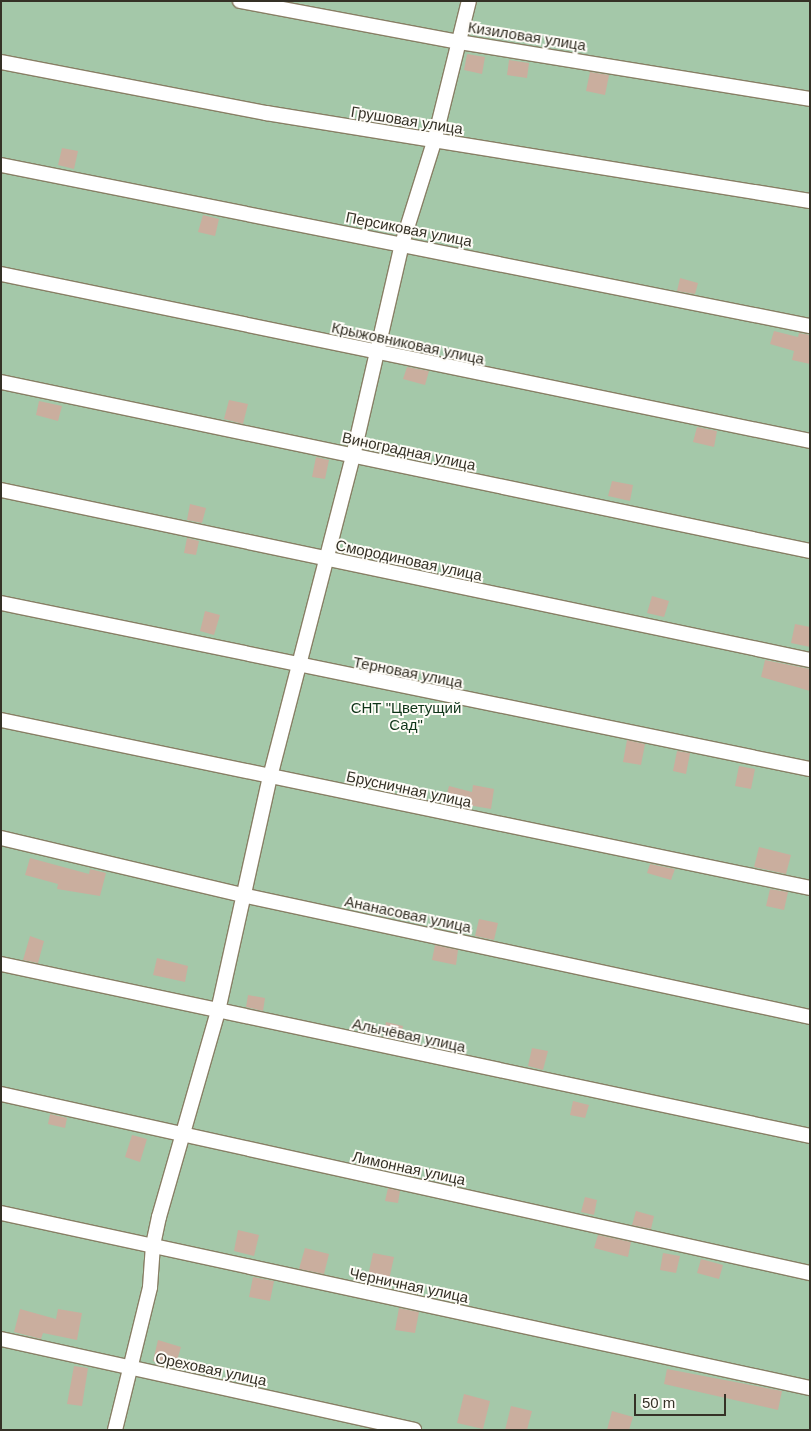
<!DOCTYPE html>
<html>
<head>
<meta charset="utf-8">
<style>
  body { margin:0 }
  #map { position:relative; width:811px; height:1431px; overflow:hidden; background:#f9efd2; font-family:Helvetica,sans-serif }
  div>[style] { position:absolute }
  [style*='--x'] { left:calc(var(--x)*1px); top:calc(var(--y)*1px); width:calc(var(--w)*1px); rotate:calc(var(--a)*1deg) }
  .green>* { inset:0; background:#a4c8a9 }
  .building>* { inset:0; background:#caae9e }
  .roads { filter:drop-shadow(1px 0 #887f65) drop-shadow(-1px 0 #887f65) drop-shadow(0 1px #887f65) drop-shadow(0 -1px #887f65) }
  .minor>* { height:14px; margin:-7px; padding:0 7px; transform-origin:7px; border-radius:7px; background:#fff }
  span { translate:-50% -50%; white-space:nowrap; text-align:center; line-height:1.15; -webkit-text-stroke:4px #fefcf7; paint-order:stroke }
  .street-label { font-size:15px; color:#353126 }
  .park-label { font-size:15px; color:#0e3418 }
  .frame { position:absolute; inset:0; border:2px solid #353126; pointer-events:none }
  .scale { position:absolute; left:634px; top:1394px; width:92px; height:22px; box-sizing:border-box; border:2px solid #353126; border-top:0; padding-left:6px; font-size:15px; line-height:18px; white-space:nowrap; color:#353126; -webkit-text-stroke:4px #fefcf7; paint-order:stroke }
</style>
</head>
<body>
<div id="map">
  <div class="green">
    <i style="clip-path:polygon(1px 1px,810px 1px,810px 1430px,1px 1430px)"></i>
  </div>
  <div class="building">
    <i style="clip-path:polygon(467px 54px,485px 57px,482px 74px,464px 70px)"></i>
    <i style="clip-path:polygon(509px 60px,529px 63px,527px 78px,507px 75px)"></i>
    <i style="clip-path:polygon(590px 72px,609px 75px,605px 95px,586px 91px)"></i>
    <i style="clip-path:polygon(62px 148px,78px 151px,74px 169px,58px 165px)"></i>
    <i style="clip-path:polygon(203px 215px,219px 219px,215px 236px,198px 232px)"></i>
    <i style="clip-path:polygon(680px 278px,698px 283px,695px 294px,677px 291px)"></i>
    <i style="clip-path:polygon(774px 331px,798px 337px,799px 333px,810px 335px,810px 364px,792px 360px,794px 351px,770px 344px)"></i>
    <i style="clip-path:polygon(407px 367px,429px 371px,425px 385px,403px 379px)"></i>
    <i style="clip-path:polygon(229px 400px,248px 404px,243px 424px,224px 419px)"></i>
    <i style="clip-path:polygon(39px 401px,62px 406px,58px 421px,36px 415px)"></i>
    <i style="clip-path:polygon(697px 427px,717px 431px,714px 447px,693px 442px)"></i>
    <i style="clip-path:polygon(316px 457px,329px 460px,325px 479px,312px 477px)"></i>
    <i style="clip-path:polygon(612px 481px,633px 485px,630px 501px,608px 496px)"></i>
    <i style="clip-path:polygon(190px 504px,206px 508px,202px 523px,187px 520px)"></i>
    <i style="clip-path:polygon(187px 538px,199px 541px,196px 555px,184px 553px)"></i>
    <i style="clip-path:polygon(652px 596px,669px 601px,664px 617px,647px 613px)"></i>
    <i style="clip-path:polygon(205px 611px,220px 615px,214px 635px,200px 631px)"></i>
    <i style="clip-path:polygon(795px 624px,810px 627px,810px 647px,791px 643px)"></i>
    <i style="clip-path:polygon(765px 660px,810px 669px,810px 691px,761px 677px)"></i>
    <i style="clip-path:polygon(627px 740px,645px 744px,641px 765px,623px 762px)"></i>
    <i style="clip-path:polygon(677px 751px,690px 753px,686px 774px,673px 771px)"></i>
    <i style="clip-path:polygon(739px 766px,755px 769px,751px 789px,735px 786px)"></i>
    <i style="clip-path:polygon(473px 785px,494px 789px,491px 809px,445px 801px,449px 786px,472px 792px)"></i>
    <i style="clip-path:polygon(759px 847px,791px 855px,786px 874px,754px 867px)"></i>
    <i style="clip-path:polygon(30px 858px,89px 874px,90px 869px,106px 873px,100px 896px,57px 889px,58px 884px,25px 875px)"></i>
    <i style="clip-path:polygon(650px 864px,675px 869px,671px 880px,647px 873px)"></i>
    <i style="clip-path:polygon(770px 889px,788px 892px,784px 910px,766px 906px)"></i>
    <i style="clip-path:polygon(479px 919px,498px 923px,494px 940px,475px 936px)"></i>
    <i style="clip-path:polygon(30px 936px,44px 941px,38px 963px,23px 960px)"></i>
    <i style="clip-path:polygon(435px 945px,458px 950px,456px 965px,432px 960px)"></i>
    <i style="clip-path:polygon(157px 958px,188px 966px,185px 982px,153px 975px)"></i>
    <i style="clip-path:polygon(248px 995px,265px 998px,263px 1011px,246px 1007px)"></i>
    <i style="clip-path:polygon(386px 1022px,403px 1026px,400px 1040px,383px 1036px)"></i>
    <i style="clip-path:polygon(532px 1048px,548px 1051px,543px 1070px,528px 1066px)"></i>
    <i style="clip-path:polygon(573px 1101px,589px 1105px,585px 1118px,570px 1115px)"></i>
    <i style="clip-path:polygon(50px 1114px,67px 1118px,65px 1128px,48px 1124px)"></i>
    <i style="clip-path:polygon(132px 1135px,147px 1139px,140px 1162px,125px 1157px)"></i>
    <i style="clip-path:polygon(388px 1188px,400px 1191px,398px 1203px,385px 1201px)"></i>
    <i style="clip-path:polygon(585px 1197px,597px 1200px,594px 1215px,581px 1212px)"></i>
    <i style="clip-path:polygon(636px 1211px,654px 1216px,651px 1229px,632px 1225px)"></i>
    <i style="clip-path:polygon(238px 1230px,259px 1235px,254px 1256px,234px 1251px)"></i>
    <i style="clip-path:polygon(598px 1235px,631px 1242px,628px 1257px,594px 1248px)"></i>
    <i style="clip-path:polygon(305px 1248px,329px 1254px,324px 1274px,299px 1269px)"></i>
    <i style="clip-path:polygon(373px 1253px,394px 1257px,389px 1280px,368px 1276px)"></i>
    <i style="clip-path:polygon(663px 1253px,680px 1256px,676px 1273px,660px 1270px)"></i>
    <i style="clip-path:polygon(701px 1259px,723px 1265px,719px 1279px,697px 1273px)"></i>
    <i style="clip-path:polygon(253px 1277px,274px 1281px,270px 1301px,249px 1297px)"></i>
    <i style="clip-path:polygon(399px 1308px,419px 1312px,415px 1333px,395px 1330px)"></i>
    <i style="clip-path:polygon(20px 1309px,56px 1319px,58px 1309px,82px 1313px,77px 1340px,43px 1333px,41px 1339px,14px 1332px)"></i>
    <i style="clip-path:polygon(158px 1340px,181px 1347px,175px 1367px,153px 1361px)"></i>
    <i style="clip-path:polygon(74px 1366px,88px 1368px,82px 1406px,67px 1404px)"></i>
    <i style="clip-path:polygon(667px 1369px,782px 1391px,778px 1410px,664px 1384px)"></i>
    <i style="clip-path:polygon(464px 1394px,490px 1401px,483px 1429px,457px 1423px)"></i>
    <i style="clip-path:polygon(511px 1406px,532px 1411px,527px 1430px,505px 1430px)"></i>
    <i style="clip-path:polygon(612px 1411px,633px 1417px,629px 1430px,607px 1430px)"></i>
  </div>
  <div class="roads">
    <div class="minor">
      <i style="--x:240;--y:1;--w:223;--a:10.6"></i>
      <i style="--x:459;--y:42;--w:356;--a:9.2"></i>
      <i style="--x:1;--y:62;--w:270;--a:10.9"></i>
      <i style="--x:266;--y:113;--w:551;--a:9.19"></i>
      <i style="--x:1;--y:165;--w:825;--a:11.26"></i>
      <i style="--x:1;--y:274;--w:826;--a:11.66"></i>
      <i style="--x:1;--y:382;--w:826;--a:11.8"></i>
      <i style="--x:1;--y:490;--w:827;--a:11.87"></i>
      <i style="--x:1;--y:603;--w:826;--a:11.6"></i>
      <i style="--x:1;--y:720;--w:826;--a:11.73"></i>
      <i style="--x:1;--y:838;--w:248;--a:13.3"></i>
      <i style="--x:242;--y:895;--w:581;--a:12.12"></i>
      <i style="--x:1;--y:964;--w:827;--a:12"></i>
      <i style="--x:1;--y:1094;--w:829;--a:12.48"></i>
      <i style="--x:1;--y:1213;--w:828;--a:12.21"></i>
      <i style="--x:1;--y:1339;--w:423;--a:12.4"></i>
      <i style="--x:115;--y:1430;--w:147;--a:-76.2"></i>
      <i style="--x:150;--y:1287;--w:42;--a:-85.9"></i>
      <i style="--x:153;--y:1245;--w:29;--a:-78"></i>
      <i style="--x:159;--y:1217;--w:214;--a:-74"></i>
      <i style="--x:218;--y:1011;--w:240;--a:-77.5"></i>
      <i style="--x:270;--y:777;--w:332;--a:-75.5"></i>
      <i style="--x:353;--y:456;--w:218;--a:-77"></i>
      <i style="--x:402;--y:244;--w:107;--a:-72.6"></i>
      <i style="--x:434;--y:142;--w:145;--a:-76.1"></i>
    </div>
  </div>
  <div class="street-label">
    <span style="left:527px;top:36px;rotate:9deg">Кизиловая улица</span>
    <span style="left:407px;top:120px;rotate:9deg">Грушовая улица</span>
    <span style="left:409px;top:229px;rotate:11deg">Персиковая улица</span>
    <span style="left:408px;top:343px;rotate:12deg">Крыжовниковая улица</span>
    <span style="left:409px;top:451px;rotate:12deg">Виноградная улица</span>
    <span style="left:409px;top:560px;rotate:12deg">Смородиновая улица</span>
    <span style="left:408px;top:672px;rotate:11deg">Терновая улица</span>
    <span style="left:409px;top:789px;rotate:12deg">Брусничная улица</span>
    <span style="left:408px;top:914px;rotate:12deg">Ананасовая улица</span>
    <span style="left:409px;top:1035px;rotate:12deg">Алычёвая улица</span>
    <span style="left:409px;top:1168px;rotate:12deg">Лимонная улица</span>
    <span style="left:409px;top:1285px;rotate:12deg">Черничная улица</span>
    <span style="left:211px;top:1369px;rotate:12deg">Ореховая улица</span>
  </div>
  <div class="park-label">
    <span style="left:406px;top:716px">СНТ "Цветущий<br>Сад"</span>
  </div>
  <div class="frame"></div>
  <div class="scale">50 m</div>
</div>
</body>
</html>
